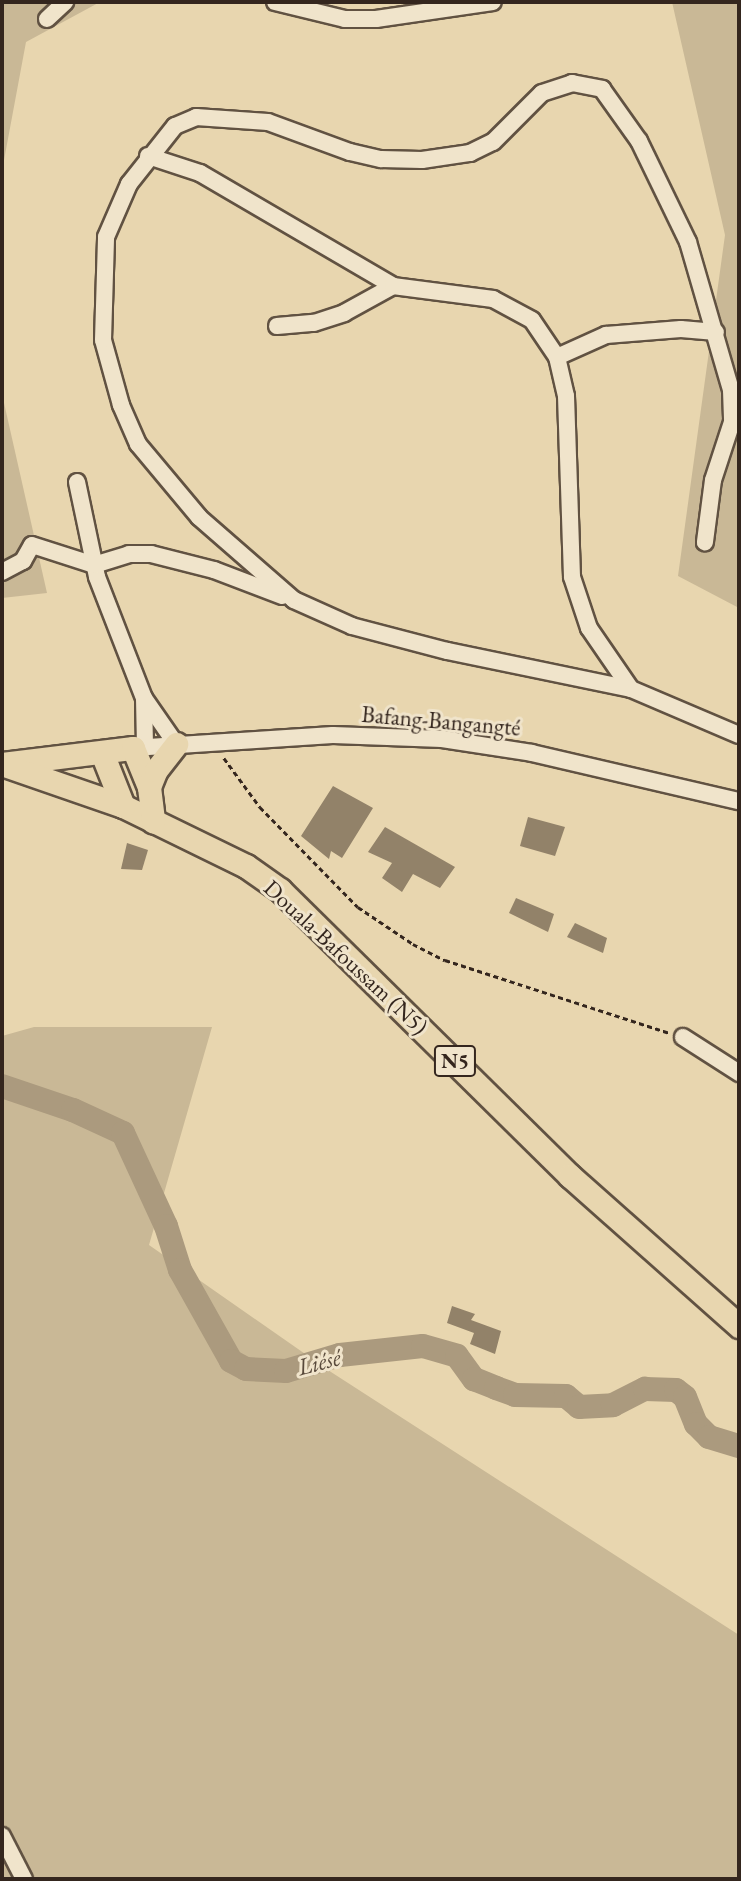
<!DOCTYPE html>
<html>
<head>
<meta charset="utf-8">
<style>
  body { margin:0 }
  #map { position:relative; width:741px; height:1881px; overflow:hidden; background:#e8d6af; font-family:"EB Garamond",serif }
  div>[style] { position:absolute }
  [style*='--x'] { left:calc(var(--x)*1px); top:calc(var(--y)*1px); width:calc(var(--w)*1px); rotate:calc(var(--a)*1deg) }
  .green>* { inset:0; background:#c9b896 }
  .river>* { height:24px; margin:-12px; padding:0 12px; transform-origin:12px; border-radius:12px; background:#ab9a7e }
  .building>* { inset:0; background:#928269 }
  .path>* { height:2.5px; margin-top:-1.25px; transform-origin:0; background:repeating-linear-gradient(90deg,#34261e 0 5px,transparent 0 8.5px) }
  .roads { filter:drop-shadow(2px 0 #615242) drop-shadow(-2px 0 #615242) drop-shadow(0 2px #615242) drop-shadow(0 -2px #615242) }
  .minor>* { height:16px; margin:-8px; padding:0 8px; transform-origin:8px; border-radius:8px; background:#f0e4cb }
  .highway>* { height:23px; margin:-11.5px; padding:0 11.5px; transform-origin:11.5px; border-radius:11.5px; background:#e8d6af }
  span { translate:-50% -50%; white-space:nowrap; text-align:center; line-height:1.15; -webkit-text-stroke:6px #f0e4cb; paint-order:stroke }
  .shield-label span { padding:2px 5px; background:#f0e4cb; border:2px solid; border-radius:5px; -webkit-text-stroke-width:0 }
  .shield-label { font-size:21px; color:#34261e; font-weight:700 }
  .street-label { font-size:23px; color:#34261e }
  .water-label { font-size:24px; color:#58493b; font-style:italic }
  .frame { position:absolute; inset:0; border:4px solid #34261e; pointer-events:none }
</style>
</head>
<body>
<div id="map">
  <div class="green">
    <i style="clip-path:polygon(2px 2px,100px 2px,26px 42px,2px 171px)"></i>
    <i style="clip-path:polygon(672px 2px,739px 2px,739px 608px,678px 576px,725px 235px)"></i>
    <i style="clip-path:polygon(2px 394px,47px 593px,2px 598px)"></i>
    <i style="clip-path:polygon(34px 1027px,212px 1027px,149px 1245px,331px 1372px,739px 1635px,739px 1879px,2px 1879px,2px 1036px)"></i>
  </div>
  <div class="river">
    <i style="--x:2;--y:1086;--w:75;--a:18.7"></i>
    <i style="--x:73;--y:1110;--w:55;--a:24.7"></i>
    <i style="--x:123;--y:1133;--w:102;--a:65.2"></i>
    <i style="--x:166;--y:1226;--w:46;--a:72.3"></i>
    <i style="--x:180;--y:1270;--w:104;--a:60.7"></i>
    <i style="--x:231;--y:1361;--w:17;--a:28"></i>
    <i style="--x:246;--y:1369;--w:40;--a:2.9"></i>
    <i style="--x:286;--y:1371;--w:56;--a:-16.5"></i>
    <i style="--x:340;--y:1355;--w:83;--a:-6.2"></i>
    <i style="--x:423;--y:1346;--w:35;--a:16"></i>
    <i style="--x:457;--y:1356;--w:29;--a:54"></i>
    <i style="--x:474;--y:1379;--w:24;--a:22"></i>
    <i style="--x:496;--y:1388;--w:20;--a:20"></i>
    <i style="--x:515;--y:1395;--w:51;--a:1.1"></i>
    <i style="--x:566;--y:1396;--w:17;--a:40"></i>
    <i style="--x:579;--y:1407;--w:34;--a:-3"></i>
    <i style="--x:613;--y:1405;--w:36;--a:-27"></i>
    <i style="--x:645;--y:1389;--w:31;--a:2"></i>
    <i style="--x:676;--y:1390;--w:11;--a:38"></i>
    <i style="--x:685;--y:1397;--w:29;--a:68"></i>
    <i style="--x:696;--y:1424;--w:18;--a:45"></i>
    <i style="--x:709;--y:1437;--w:31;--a:17"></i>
  </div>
  <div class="building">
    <i style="clip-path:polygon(333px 786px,373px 808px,342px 858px,331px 851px,329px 859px,301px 836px)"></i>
    <i style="clip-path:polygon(528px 817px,565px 827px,555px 856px,520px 846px)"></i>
    <i style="clip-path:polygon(385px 827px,455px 867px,440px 888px,413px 874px,402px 892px,382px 878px,392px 863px,368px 852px)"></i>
    <i style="clip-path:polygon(127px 843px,148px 850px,142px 870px,121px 869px)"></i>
    <i style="clip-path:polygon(516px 898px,554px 914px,548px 932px,509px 913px)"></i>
    <i style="clip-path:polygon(575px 923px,607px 938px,603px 953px,567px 937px)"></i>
    <i style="clip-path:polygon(452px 1306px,475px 1314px,471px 1320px,501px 1331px,495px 1354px,470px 1344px,474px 1333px,447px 1323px)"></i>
  </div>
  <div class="path">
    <i style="--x:224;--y:758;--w:61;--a:53.7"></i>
    <i style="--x:260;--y:807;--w:140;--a:45.6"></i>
    <i style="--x:358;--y:907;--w:66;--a:33.9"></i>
    <i style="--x:413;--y:944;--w:36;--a:27"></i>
    <i style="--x:445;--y:960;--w:237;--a:18"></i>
  </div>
  <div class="roads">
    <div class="minor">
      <i style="--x:275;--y:2;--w:72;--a:13.7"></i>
      <i style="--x:345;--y:19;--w:31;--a:0"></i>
      <i style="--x:376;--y:19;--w:118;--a:-8.3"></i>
      <i style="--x:47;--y:19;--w:25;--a:-43"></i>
      <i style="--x:148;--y:156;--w:55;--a:18.1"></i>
      <i style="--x:200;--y:173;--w:224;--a:30.3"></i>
      <i style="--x:277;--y:326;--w:37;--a:-5"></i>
      <i style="--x:314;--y:323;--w:32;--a:-18"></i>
      <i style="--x:344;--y:313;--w:56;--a:-28.9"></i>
      <i style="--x:393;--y:286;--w:101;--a:7.4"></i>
      <i style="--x:493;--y:299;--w:44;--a:28.3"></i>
      <i style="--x:532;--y:320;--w:45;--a:56"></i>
      <i style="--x:557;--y:357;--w:40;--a:77"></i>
      <i style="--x:566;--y:396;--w:181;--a:88.1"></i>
      <i style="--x:572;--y:577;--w:54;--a:71.6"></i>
      <i style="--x:589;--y:628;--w:74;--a:55.5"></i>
      <i style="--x:631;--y:689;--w:117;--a:23.1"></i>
      <i style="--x:557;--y:357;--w:54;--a:-24.2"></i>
      <i style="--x:606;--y:335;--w:75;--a:-4.6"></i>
      <i style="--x:681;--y:329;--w:35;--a:5"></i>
      <i style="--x:77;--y:482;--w:97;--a:78.1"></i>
      <i style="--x:97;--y:577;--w:130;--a:68.8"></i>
      <i style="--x:144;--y:698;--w:48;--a:88.8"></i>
      <i style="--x:2;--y:572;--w:24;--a:-28"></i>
      <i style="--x:23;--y:561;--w:18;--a:-61"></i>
      <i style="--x:32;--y:545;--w:65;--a:17.9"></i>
      <i style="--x:94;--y:565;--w:37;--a:-17"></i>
      <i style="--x:129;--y:554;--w:22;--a:0"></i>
      <i style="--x:151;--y:554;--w:65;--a:14.3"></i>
      <i style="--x:214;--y:570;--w:73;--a:20.9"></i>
      <i style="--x:631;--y:689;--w:188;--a:-168.3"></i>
      <i style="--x:447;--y:651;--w:98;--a:-165.3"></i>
      <i style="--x:352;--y:626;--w:64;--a:-155.9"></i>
      <i style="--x:294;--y:600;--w:126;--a:-138.9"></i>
      <i style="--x:199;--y:517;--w:95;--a:-129.9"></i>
      <i style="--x:138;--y:444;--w:43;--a:-113.6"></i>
      <i style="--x:121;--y:405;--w:67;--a:-105.5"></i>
      <i style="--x:103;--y:340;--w:103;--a:-88.3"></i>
      <i style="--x:106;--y:237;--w:58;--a:-66.5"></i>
      <i style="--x:129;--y:184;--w:74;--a:-51.6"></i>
      <i style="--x:175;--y:126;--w:23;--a:-23"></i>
      <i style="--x:196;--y:117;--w:72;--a:4"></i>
      <i style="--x:268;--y:122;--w:87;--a:20.1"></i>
      <i style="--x:350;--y:152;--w:32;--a:13"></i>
      <i style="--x:381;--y:159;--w:41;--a:1.4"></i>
      <i style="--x:422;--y:160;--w:49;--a:-8.3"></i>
      <i style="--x:470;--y:153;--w:25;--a:-26"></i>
      <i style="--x:493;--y:142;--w:69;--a:-45"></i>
      <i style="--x:542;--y:93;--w:32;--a:-18"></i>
      <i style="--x:572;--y:83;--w:31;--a:11"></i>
      <i style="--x:602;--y:89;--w:64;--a:54.6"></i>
      <i style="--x:639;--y:141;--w:112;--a:64.1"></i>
      <i style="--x:688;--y:242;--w:154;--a:73.8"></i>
      <i style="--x:731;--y:390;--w:32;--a:88"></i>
      <i style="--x:732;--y:422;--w:61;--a:108.1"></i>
      <i style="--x:713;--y:480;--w:63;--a:97.4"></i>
      <i style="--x:144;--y:698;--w:56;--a:55.2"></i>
      <i style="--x:133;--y:748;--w:200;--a:-3.7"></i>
      <i style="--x:333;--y:735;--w:109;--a:2.1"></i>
      <i style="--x:442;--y:739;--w:91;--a:8.8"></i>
      <i style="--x:532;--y:753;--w:212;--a:13.1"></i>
      <i style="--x:683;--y:1037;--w:67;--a:32.7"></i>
      <i style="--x:2;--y:1836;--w:48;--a:62.9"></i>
    </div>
    <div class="highway">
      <i style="--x:102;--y:753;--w:57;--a:68.4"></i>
      <i style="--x:123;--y:806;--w:137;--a:26"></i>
      <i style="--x:246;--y:866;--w:42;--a:35.2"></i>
      <i style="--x:280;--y:890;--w:407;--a:44.6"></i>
      <i style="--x:570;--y:1176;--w:226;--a:41.6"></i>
      <i style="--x:2;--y:764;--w:132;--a:-7"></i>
      <i style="--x:133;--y:748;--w:42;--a:67.7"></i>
      <i style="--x:149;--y:787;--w:35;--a:83"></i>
      <i style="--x:7;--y:766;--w:123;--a:19"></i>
      <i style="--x:149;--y:787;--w:18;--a:-68"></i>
      <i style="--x:156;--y:770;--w:33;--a:-52"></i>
    </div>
  </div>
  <div class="shield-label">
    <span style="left:455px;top:1061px">N5</span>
  </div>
  <div class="street-label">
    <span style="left:441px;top:721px;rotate:5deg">Bafang-Bangangté</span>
    <span style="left:346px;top:957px;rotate:43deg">Douala-Bafoussam (N5)</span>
  </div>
  <div class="water-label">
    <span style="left:319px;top:1362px;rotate:-15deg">Liésé</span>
  </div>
  <div class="frame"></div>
</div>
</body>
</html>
